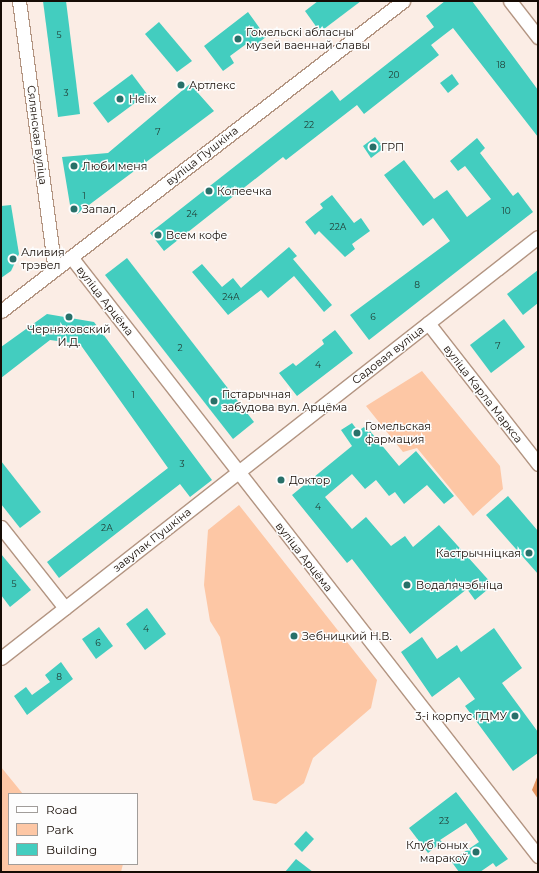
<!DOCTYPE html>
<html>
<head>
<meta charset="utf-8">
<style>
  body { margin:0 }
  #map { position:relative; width:539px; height:873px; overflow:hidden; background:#fbede5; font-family:Montserrat,sans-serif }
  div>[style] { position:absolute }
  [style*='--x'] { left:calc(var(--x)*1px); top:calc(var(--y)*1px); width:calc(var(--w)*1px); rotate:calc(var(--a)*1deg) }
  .green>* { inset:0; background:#fdc7a5 }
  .forest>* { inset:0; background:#e3945f }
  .building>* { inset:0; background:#43cdbf }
  .roads { filter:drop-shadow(1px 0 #b39582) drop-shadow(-1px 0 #b39582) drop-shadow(0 1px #b39582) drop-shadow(0 -1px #b39582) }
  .minor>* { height:13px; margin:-6.5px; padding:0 6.5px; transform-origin:6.5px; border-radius:6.5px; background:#fff }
  .dots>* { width:11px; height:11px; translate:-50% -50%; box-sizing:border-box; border:2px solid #fdfdfd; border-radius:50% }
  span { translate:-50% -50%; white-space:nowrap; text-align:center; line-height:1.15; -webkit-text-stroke:3px #fdfdfd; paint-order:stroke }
  .number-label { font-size:9px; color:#213c34 }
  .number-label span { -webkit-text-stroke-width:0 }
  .poi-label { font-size:11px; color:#160c05 }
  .left { translate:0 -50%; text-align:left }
  .right { translate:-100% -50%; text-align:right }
  .street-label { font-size:11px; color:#160c05 }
  .frame { position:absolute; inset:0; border:2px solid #160c05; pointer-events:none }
  .legend { position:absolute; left:8px; top:793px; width:130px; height:72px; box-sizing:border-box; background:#fdfdfd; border:1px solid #a19d9a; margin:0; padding:5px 7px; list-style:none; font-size:12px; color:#160c05 }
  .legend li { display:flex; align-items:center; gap:8px; height:20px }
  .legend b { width:20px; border:1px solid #a19d9a }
</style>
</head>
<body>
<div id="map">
  <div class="green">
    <i style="clip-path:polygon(422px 371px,500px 466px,503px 489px,473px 516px,417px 448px,403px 452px,366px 406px)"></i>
    <i style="clip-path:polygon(239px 505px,377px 680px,371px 708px,313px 758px,304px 783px,276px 804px,253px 800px,220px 637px,210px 621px,204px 585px,208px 530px)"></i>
    <i style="clip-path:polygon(1px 767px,23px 794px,9px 794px,9px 864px,123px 864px,121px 872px,1px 872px)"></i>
  </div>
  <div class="forest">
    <i style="clip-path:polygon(538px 775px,538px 799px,532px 790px)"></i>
  </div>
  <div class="building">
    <i style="clip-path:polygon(43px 1px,66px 1px,80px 114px,58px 117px)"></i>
    <i style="clip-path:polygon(318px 1px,361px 1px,320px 32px,305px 11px)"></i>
    <i style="clip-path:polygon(445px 1px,472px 1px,538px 90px,538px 137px,453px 28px,431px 45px,439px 55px,364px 114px,357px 105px,286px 160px,283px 157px,164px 251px,150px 233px,332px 90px,340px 101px,434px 27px,426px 16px)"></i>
    <i style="clip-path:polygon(248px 12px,266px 37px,253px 47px,249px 42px,230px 56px,234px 63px,223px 71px,204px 46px)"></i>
    <i style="clip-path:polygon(159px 22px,192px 61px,177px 72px,145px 34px)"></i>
    <i style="clip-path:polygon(132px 74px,147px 94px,108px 123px,93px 103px)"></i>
    <i style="clip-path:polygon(452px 74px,459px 84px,448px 93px,440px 83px)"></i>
    <i style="clip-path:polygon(190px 84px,214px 111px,77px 214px,71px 211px,62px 157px,108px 153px)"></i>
    <i style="clip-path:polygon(375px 137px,384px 148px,371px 158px,363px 146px)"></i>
    <i style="clip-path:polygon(477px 138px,485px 148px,480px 153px,513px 196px,518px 192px,533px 212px,369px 340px,350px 315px,450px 241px,433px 218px,423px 226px,384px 175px,404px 160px,434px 199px,447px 190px,467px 217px,491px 199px,465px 166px,458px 171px,450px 161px)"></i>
    <i style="clip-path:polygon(332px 195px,354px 223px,361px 218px,370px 231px,352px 244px,355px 249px,345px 257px,319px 231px,315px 235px,305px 222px,323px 208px,320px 204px)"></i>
    <i style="clip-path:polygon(11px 205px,19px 254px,11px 271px,1px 278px,1px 206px)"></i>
    <i style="clip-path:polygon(289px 247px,297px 256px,293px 259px,332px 305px,324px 312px,294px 276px,268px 298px,261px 290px,228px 315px,192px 272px,202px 264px,222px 287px,233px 278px,241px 288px)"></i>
    <i style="clip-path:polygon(127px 258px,254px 422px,233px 439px,105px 275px)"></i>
    <i style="clip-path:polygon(538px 270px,538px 303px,523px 315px,507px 294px)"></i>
    <i style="clip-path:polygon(47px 314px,94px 322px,212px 480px,190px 497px,180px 484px,59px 578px,47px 562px,168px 468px,80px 344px,50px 340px,1px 378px,1px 347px)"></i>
    <i style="clip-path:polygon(504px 319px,525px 347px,491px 373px,470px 345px)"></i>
    <i style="clip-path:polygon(335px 330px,353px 353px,297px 396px,279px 373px,293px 363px,296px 366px,324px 344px,322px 340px)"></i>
    <i style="clip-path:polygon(352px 423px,358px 431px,364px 427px,369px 433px,370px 431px,399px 466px,416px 451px,454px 496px,444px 504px,427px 485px,404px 504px,395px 492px,389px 496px,376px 480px,365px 489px,352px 474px,325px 497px,352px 529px,366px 517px,391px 546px,405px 536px,413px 547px,439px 525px,493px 585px,475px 600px,467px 589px,410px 634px,352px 559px,347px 563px,292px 495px,352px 446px,341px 430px)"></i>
    <i style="clip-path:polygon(1px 461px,41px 512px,20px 528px,1px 504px)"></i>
    <i style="clip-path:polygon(508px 496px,538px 531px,538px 574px,486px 515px)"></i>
    <i style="clip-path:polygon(1px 554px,31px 590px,10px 607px,1px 595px)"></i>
    <i style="clip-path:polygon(147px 608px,166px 634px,145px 650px,126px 624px)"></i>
    <i style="clip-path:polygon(99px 627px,113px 646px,96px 659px,82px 639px)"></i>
    <i style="clip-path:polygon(494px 628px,522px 668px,502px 683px,538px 732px,538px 753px,513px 771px,465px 706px,475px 699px,459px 677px,432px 697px,401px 652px,422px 637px,437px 659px,457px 645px,461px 652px)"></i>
    <i style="clip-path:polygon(61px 662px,73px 679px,27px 715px,14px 696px,26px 687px,32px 695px,50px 682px,45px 675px)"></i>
    <i style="clip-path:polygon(456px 792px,508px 859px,496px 867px,493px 863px,480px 872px,459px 872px,451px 861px,479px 842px,466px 823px,440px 840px,442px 842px,428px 853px,409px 828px)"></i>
    <i style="clip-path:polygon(306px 831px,314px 839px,302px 852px,294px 844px)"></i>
    <i style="clip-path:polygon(296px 859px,313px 872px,285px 872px)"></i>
  </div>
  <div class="roads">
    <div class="minor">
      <i style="--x:19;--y:1;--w:271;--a:82.4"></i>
      <i style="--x:510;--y:1;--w:46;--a:52.1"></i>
      <i style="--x:71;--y:257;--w:760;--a:52.06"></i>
      <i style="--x:1;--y:311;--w:508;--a:-37.64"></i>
      <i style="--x:428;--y:323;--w:179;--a:52"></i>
      <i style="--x:1;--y:527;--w:103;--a:51.7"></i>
      <i style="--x:1;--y:658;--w:682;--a:-38.1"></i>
    </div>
  </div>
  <div class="dots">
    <i style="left:238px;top:39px;background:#287069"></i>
    <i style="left:181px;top:85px;background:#287069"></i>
    <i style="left:120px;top:99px;background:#287069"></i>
    <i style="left:373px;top:147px;background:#287069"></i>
    <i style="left:74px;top:166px;background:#287069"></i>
    <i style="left:209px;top:191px;background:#287069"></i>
    <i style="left:74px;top:209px;background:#287069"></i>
    <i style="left:158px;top:235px;background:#287069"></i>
    <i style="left:13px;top:259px;background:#287069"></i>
    <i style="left:69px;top:317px;background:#287069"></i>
    <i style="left:214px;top:401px;background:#287069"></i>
    <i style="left:357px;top:433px;background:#287069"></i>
    <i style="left:281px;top:480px;background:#287069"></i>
    <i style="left:529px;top:553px;background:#287069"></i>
    <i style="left:407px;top:585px;background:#287069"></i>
    <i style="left:294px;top:636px;background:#287069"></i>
    <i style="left:515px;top:716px;background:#287069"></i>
    <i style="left:476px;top:852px;background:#287069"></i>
  </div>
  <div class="number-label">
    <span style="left:59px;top:35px">5</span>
    <span style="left:501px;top:65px">18</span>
    <span style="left:394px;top:75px">20</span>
    <span style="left:66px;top:93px">3</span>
    <span style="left:309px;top:125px">22</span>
    <span style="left:158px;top:132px">7</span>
    <span style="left:84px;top:196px">1</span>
    <span style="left:506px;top:211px">10</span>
    <span style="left:192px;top:214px">24</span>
    <span style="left:338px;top:227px">22А</span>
    <span style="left:417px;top:285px">8</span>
    <span style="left:231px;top:297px">24А</span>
    <span style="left:373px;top:317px">6</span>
    <span style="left:498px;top:346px">7</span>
    <span style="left:180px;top:348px">2</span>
    <span style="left:318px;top:365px">4</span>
    <span style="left:133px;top:395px">1</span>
    <span style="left:182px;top:464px">3</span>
    <span style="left:318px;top:507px">4</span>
    <span style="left:107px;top:528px">2А</span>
    <span style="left:14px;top:584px">5</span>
    <span style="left:146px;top:629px">4</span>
    <span style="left:98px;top:643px">6</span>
    <span style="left:59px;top:677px">8</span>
    <span style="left:444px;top:821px">23</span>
  </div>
  <div class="poi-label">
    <span class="left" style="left:246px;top:39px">Гомельскі абласны<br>музей ваеннай славы</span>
    <span class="left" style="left:189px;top:85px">Артлекс</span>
    <span class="left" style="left:129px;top:99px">Helix</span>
    <span class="left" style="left:381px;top:147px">ГРП</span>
    <span class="left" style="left:82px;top:166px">Люби меня</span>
    <span class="left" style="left:217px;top:191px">Копеечка</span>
    <span class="left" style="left:82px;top:209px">Запал</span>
    <span class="left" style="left:166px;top:235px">Всем кофе</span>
    <span class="left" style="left:21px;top:259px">Аливия<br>трэвел</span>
    <span style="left:69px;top:336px">Черняховский<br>И.Д.</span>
    <span class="left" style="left:222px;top:401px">Гістарычная<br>забудова вул. Арцёма</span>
    <span class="left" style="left:365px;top:433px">Гомельская<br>фармация</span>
    <span class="left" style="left:289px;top:480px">Доктор</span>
    <span class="right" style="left:521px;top:553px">Кастрычніцкая</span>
    <span class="left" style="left:416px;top:585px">Водалячэбніца</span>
    <span class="left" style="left:302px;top:636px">Зебницкий Н.В.</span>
    <span class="right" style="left:507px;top:716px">3-і корпус ГДМУ</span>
    <span class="right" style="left:468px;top:852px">Клуб юных<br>маракоў</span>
  </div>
  <div class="street-label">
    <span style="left:37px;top:135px;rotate:83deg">Сялянская вуліца</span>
    <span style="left:202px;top:156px;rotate:-38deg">вуліца Пушкіна</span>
    <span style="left:105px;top:301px;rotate:52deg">вуліца Арцёма</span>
    <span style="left:388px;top:355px;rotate:-38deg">Садовая вуліца</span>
    <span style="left:483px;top:394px;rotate:52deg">вуліца Карла Маркса</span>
    <span style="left:152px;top:540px;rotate:-38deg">завулак Пушкіна</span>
    <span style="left:304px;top:557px;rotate:52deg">вуліца Арцёма</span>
  </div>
  <div class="frame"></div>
  <ul class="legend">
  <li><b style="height:5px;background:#fff"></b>Road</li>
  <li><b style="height:11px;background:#fdc7a5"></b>Park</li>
  <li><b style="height:11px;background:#43cdbf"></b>Building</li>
  </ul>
</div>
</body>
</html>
